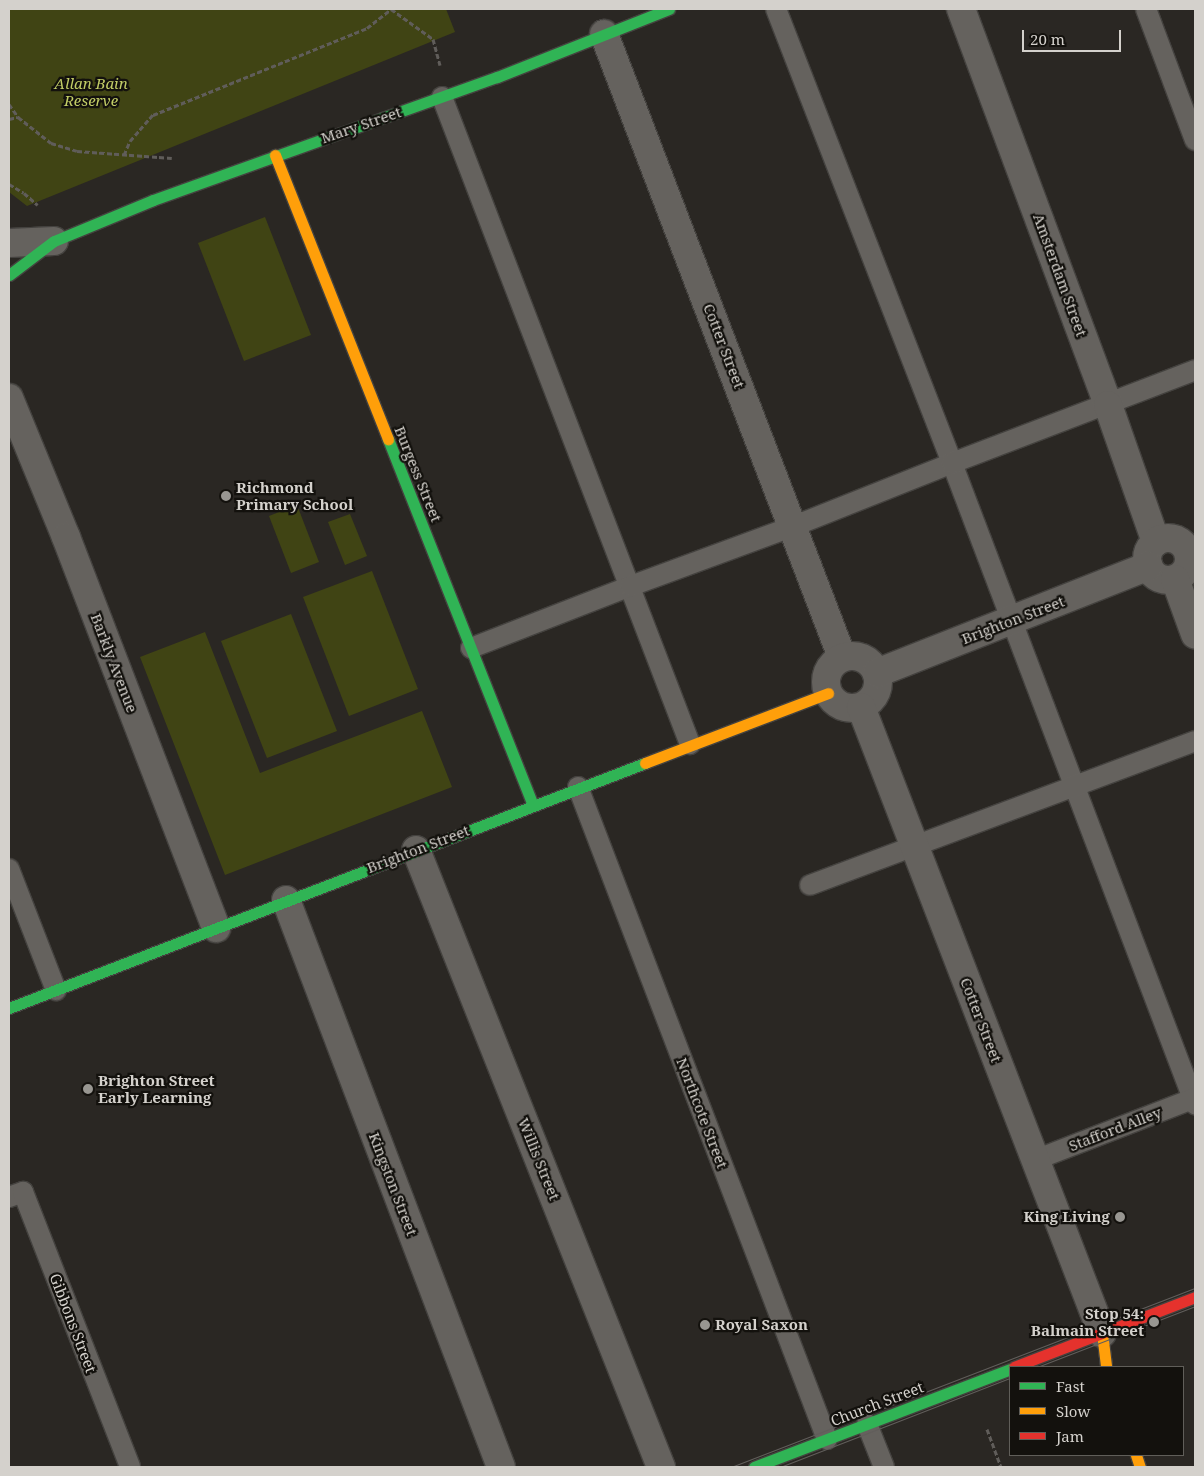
<!DOCTYPE html>
<html>
<head>
<meta charset="utf-8">
<style>
  body { margin:0 }
  #map { position:relative; width:1204px; height:1476px; overflow:hidden; background:#2a2723; font-family:"Noto Serif",serif }
  div>[style] { position:absolute }
  [style*='--x'] { left:calc(var(--x)*1px); top:calc(var(--y)*1px); width:calc(var(--w)*1px); rotate:calc(var(--a)*1deg) }
  .green>* { inset:0; background:#404414 }
  .path>* { height:3px; margin-top:-1.5px; transform-origin:0; background:repeating-linear-gradient(90deg,#605d5a 0 5px,transparent 0 7.5px) }
  .roads { filter:drop-shadow(1px 0 #44423f) drop-shadow(-1px 0 #44423f) drop-shadow(0 1px #44423f) drop-shadow(0 -1px #44423f) }
  .lane>* { height:20px; margin:-10px; padding:0 10px; transform-origin:10px; border-radius:10px; background:#65625e }
  .street>* { height:28px; margin:-14px; padding:0 14px; transform-origin:14px; border-radius:14px; background:#65625e }
  .street>.ring { margin:-14px; padding:0; box-sizing:content-box; background:none; border:28px solid #65625e; border-radius:50% }
  .fast>* { height:11px; margin:-5.5px; padding:0 5.5px; transform-origin:5.5px; border-radius:5.5px; background:#30b455 }
  .slow>* { height:11px; margin:-5.5px; padding:0 5.5px; transform-origin:5.5px; border-radius:5.5px; background:#ff9f0a }
  .jam>* { height:11px; margin:-5.5px; padding:0 5.5px; transform-origin:5.5px; border-radius:5.5px; background:#e5322d }
  .tram>* { height:1px; margin:-0.5px; padding:0 0.5px; transform-origin:0.5px; border-radius:0.5px; background:#615e5b }
  .dots>* { width:14px; height:14px; translate:-50% -50%; box-sizing:border-box; border:2px solid #13110d; border-radius:50% }
  span { translate:-50% -50%; white-space:nowrap; text-align:center; line-height:1.15; -webkit-text-stroke:4.5px #13110d; paint-order:stroke }
  .park-label { font-size:15px; color:#c2cd66; font-style:italic }
  .street-label { font-size:15px; color:#d4d1cc }
  .poi-label { font-size:15px; color:#d4d1cc; font-weight:700 }
  .left { translate:0 -50%; text-align:left }
  .right { translate:-100% -50%; text-align:right }
  .frame { position:absolute; inset:0; border:10px solid #d4d1cc; pointer-events:none }
  .legend { position:absolute; left:1009px; top:1366px; width:175px; height:90px; box-sizing:border-box; background:#13110d; border:1px solid #605e59; margin:0; padding:6px 9px; list-style:none; font-size:15px; color:#d4d1cc }
  .legend li { display:flex; align-items:center; gap:10px; height:25px }
  .legend b { width:25px; border:1px solid #605e59 }
  .scale { position:absolute; left:1022px; top:30px; width:99px; height:22px; box-sizing:border-box; border:2px solid #d4d1cc; border-top:0; padding-left:6px; font-size:15px; line-height:18px; white-space:nowrap; color:#d4d1cc; -webkit-text-stroke:4px #13110d; paint-order:stroke }
</style>
</head>
<body>
<div id="map">
  <div class="green">
    <i style="clip-path:polygon(9px 9px,446px 9px,455px 32px,27px 206px,9px 192px)"></i>
    <i style="clip-path:polygon(265px 217px,311px 335px,244px 361px,198px 243px)"></i>
    <i style="clip-path:polygon(297px 505px,319px 562px,291px 573px,269px 516px)"></i>
    <i style="clip-path:polygon(350px 514px,367px 556px,345px 565px,328px 522px)"></i>
    <i style="clip-path:polygon(372px 571px,418px 689px,349px 716px,303px 597px)"></i>
    <i style="clip-path:polygon(291px 614px,337px 731px,267px 758px,221px 641px)"></i>
    <i style="clip-path:polygon(205px 632px,260px 773px,422px 711px,452px 787px,225px 875px,140px 657px)"></i>
  </div>
  <div class="path">
    <i style="--x:391;--y:9;--w:52;--a:35.5"></i>
    <i style="--x:433;--y:39;--w:27;--a:75"></i>
    <i style="--x:9;--y:104;--w:16;--a:55"></i>
    <i style="--x:18;--y:117;--w:42;--a:38.2"></i>
    <i style="--x:51;--y:143;--w:27;--a:17"></i>
    <i style="--x:77;--y:151;--w:95;--a:4.2"></i>
    <i style="--x:9;--y:119;--w:9;--a:-13"></i>
    <i style="--x:124;--y:155;--w:15;--a:-67"></i>
    <i style="--x:130;--y:141;--w:35;--a:-49"></i>
    <i style="--x:153;--y:115;--w:231;--a:-22.1"></i>
    <i style="--x:367;--y:28;--w:31;--a:-38"></i>
    <i style="--x:9;--y:184;--w:17;--a:31"></i>
    <i style="--x:24;--y:193;--w:18;--a:41"></i>
    <i style="--x:987;--y:1429;--w:40;--a:69.8"></i>
  </div>
  <div class="roads">
    <div class="lane">
      <i style="--x:776;--y:9;--w:487;--a:68.8"></i>
      <i style="--x:952;--y:463;--w:686;--a:69.24"></i>
      <i style="--x:1146;--y:9;--w:140;--a:69.5"></i>
      <i style="--x:442;--y:97;--w:693;--a:69.03"></i>
      <i style="--x:471;--y:648;--w:172;--a:-21.2"></i>
      <i style="--x:631;--y:586;--w:174;--a:-20.2"></i>
      <i style="--x:794;--y:526;--w:170;--a:-21.7"></i>
      <i style="--x:952;--y:463;--w:260;--a:-20.9"></i>
      <i style="--x:578;--y:787;--w:698;--a:69.1"></i>
      <i style="--x:9;--y:869;--w:130;--a:68.8"></i>
      <i style="--x:810;--y:885;--w:411;--a:-20.5"></i>
      <i style="--x:1035;--y:1160;--w:172;--a:-21.2"></i>
      <i style="--x:9;--y:1197;--w:15;--a:-20"></i>
      <i style="--x:23;--y:1192;--w:295;--a:68.7"></i>
      <i style="--x:867;--y:1424;--w:46;--a:68.4"></i>
    </div>
    <div class="street">
      <i style="--x:961;--y:9;--w:422;--a:69.6"></i>
      <i style="--x:1108;--y:405;--w:145;--a:70.7"></i>
      <i style="--x:604;--y:34;--w:667;--a:69.09"></i>
      <i style="--x:9;--y:243;--w:45;--a:-2.5"></i>
      <i style="--x:9;--y:398;--w:150;--a:67.7"></i>
      <i style="--x:66;--y:537;--w:419;--a:69"></i>
      <i class="ring" style="left:1147px;top:538px;width:14px;height:14px"></i>
      <i style="--x:1175;--y:579;--w:59;--a:70"></i>
      <i class="ring" style="left:826px;top:656px;width:24px;height:24px"></i>
      <i style="--x:877;--y:673;--w:292;--a:-21.5"></i>
      <i style="--x:861;--y:707;--w:671;--a:68.94"></i>
      <i style="--x:416;--y:850;--w:664;--a:68.34"></i>
      <i style="--x:286;--y:900;--w:606;--a:69.23"></i>
    </div>
    <div class="fast">
      <i style="--x:9;--y:275;--w:56;--a:-37.1"></i>
      <i style="--x:54;--y:241;--w:107;--a:-22.5"></i>
      <i style="--x:153;--y:200;--w:365;--a:-19.7"></i>
      <i style="--x:497;--y:77;--w:185;--a:-21.6"></i>
      <i style="--x:388;--y:439;--w:394;--a:68.4"></i>
      <i style="--x:9;--y:1008;--w:682;--a:-21.07"></i>
      <i style="--x:754;--y:1467;--w:274;--a:-20.9"></i>
    </div>
    <div class="slow">
      <i style="--x:275;--y:155;--w:306;--a:68.3"></i>
      <i style="--x:645;--y:763;--w:196;--a:-20.9"></i>
      <i style="--x:1102;--y:1333;--w:34;--a:83"></i>
      <i style="--x:1136;--y:1455;--w:13;--a:72"></i>
    </div>
    <div class="jam">
      <i style="--x:1014;--y:1367;--w:194;--a:-21.1"></i>
    </div>
  </div>
  <div class="tram">
    <i style="--x:1037;--y:1367;--w:169;--a:-21.1"></i>
    <i style="--x:731;--y:1467;--w:497;--a:-21.1"></i>
    <i style="--x:780;--y:1467;--w:247;--a:-21.2"></i>
  </div>
  <div class="dots">
    <i style="left:226px;top:496px;background:#989691"></i>
    <i style="left:88px;top:1089px;background:#989691"></i>
    <i style="left:1120px;top:1217px;background:#989691"></i>
    <i style="left:1154px;top:1322px;background:#989691"></i>
    <i style="left:705px;top:1325px;background:#989691"></i>
  </div>
  <div class="park-label">
    <span style="left:91px;top:92px">Allan Bain<br>Reserve</span>
  </div>
  <div class="street-label">
    <span style="left:361px;top:125px;rotate:-19deg">Mary Street</span>
    <span style="left:1060px;top:275px;rotate:70deg">Amsterdam Street</span>
    <span style="left:724px;top:346px;rotate:69deg">Cotter Street</span>
    <span style="left:418px;top:474px;rotate:68deg">Burgess Street</span>
    <span style="left:1013px;top:620px;rotate:-21deg">Brighton Street</span>
    <span style="left:114px;top:663px;rotate:69deg">Barkly Avenue</span>
    <span style="left:418px;top:849px;rotate:-21deg">Brighton Street</span>
    <span style="left:981px;top:1020px;rotate:69deg">Cotter Street</span>
    <span style="left:702px;top:1113px;rotate:69deg">Northcote Street</span>
    <span style="left:1115px;top:1129px;rotate:-21deg">Stafford Alley</span>
    <span style="left:539px;top:1159px;rotate:68deg">Willis Street</span>
    <span style="left:393px;top:1184px;rotate:69deg">Kingston Street</span>
    <span style="left:73px;top:1323px;rotate:69deg">Gibbons Street</span>
    <span style="left:877px;top:1404px;rotate:-21deg">Church Street</span>
  </div>
  <div class="poi-label">
    <span class="left" style="left:236px;top:496px">Richmond<br>Primary School</span>
    <span class="left" style="left:98px;top:1089px">Brighton Street<br>Early Learning</span>
    <span class="right" style="left:1110px;top:1217px">King Living</span>
    <span class="right" style="left:1144px;top:1322px">Stop 54:<br>Balmain Street</span>
    <span class="left" style="left:715px;top:1325px">Royal Saxon</span>
  </div>
  <div class="frame"></div>
  <ul class="legend">
  <li><b style="height:6px;background:#30b455"></b>Fast</li>
  <li><b style="height:6px;background:#ff9f0a"></b>Slow</li>
  <li><b style="height:6px;background:#e5322d"></b>Jam</li>
  </ul>
  <div class="scale">20 m</div>
</div>
</body>
</html>
